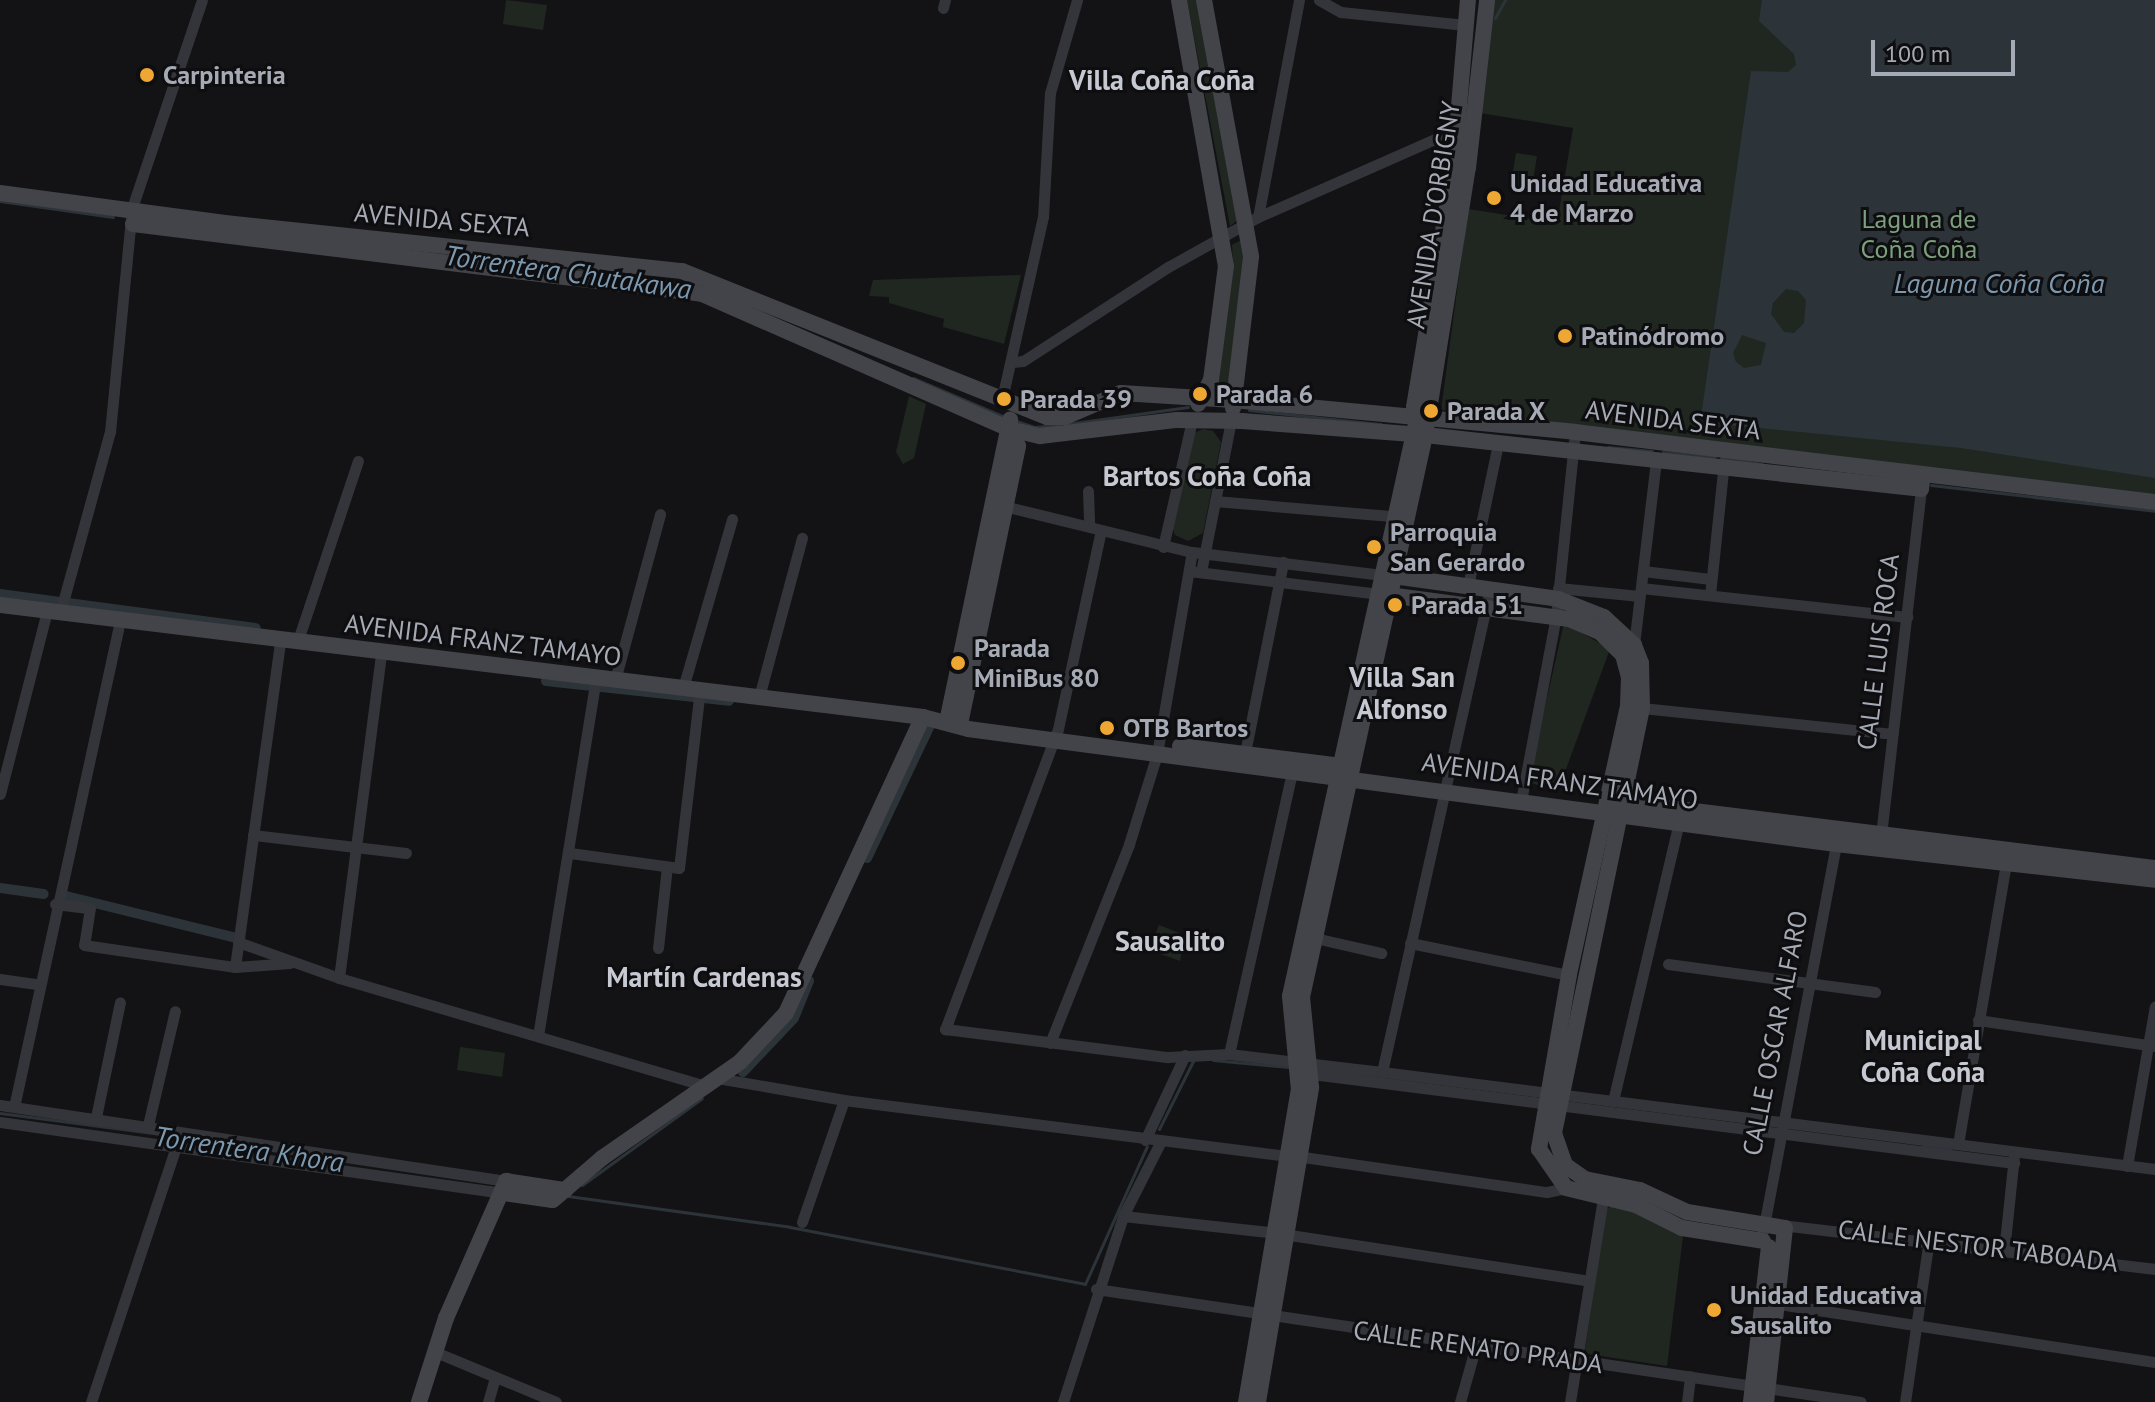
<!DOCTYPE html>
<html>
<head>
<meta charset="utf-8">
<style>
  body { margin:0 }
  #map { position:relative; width:2155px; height:1402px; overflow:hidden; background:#131315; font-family:"PT Sans",sans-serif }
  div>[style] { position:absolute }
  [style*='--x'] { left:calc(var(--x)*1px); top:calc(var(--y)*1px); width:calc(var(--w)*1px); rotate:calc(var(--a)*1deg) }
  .green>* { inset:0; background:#1f2720 }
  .water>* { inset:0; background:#2c343a }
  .stream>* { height:3px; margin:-1.5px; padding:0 1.5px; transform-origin:1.5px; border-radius:1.5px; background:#2c343a }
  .canal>* { height:10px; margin:-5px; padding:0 5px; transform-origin:5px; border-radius:5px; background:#2c343a }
  .street>* { height:11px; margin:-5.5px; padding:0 5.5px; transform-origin:5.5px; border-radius:5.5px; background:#34353a }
  .secondary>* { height:16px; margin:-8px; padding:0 8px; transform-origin:8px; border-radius:8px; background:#424449 }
  .dots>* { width:22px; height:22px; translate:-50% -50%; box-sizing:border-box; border:4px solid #0e0e10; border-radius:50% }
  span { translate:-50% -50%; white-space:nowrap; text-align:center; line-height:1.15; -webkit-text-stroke:6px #0e0e10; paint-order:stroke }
  .poi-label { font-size:26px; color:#a5aab5; font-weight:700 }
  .left { translate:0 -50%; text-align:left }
  .street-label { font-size:26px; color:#a5aab5 }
  .park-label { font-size:26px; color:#7ca07d }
  .neighbourhood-label { font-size:28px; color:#c6c9d1; font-weight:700 }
  .water-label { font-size:28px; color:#7c99b0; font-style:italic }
  .scale { position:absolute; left:1871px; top:40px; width:144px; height:36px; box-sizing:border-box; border:4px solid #a5aab5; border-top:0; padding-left:10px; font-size:24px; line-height:28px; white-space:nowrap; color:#a5aab5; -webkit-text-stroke:6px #0e0e10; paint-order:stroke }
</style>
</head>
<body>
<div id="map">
  <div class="green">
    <i style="clip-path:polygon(506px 0,547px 5px,543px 30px,503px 24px)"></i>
    <i style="clip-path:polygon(1187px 0,1197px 0,1239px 219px,1230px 226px)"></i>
    <i style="clip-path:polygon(1494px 0,2155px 0,2155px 496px,1441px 410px,1468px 209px,1557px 223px,1573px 128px,1480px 113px)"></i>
    <i style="clip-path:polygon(1516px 153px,1537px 156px,1531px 193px,1510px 189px)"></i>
    <i style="clip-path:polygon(1243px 239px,1247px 268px,1230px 386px,1214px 384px,1233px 268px,1232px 245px)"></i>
    <i style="clip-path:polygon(1021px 275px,1004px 344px,943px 327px,944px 319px,889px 303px,889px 297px,869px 296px,873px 280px)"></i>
    <i style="clip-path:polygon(909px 396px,926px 404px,914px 458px,903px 464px,896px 452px)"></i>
    <i style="clip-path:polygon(1203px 429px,1213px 431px,1221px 442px,1203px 533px,1188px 541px,1175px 535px,1172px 527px,1194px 433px)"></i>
    <i style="clip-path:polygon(1564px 623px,1610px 649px,1558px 791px,1528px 782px)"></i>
    <i style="clip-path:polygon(1159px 925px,1185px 935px,1180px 961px,1149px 950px)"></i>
    <i style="clip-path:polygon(460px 1047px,505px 1053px,502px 1077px,457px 1070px)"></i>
    <i style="clip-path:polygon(1612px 1206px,1634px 1209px,1683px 1236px,1667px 1366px,1588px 1354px,1585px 1349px,1606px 1209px)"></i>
  </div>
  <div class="water">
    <i style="clip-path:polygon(evenodd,1762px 0,2155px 0,2155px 478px,1961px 448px,1719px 424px,1701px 417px,1751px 71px,1788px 72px,1796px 65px,1794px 54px,1759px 21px,1762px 0,1786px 289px,1798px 291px,1806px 300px,1804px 323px,1794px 333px,1784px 332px,1771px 314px,1773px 303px,1786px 289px,1762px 0,1742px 335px,1766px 343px,1761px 365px,1744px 368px,1736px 362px,1733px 353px,1742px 335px)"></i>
  </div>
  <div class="stream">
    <i style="--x:1495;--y:18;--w:21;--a:-61"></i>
    <i style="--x:0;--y:201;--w:114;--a:8.1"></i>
    <i style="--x:568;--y:267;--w:128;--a:8.5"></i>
    <i style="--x:913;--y:378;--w:100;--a:23"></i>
    <i style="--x:1249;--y:410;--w:133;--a:6.1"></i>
    <i style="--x:1016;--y:421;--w:20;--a:18"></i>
    <i style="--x:1035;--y:427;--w:24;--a:-5"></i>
    <i style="--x:1067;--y:424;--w:122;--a:-8"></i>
    <i style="--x:1608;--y:447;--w:44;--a:5.2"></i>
    <i style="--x:1663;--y:452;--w:52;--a:5.5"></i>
    <i style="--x:1730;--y:459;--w:32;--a:9"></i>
    <i style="--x:1931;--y:485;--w:226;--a:6.6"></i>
    <i style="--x:1213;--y:1060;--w:76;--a:5.3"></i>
    <i style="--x:0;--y:1113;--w:160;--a:7.5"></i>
    <i style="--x:1159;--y:1129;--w:78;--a:-63.4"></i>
    <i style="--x:1923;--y:1145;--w:28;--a:10"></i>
    <i style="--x:582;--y:1185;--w:148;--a:-35.9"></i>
    <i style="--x:568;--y:1196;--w:224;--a:7.9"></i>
    <i style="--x:790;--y:1227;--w:300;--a:10.9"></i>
    <i style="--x:1085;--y:1284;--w:151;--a:-65.8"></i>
  </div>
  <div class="canal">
    <i style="--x:0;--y:594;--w:258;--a:7.6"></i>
    <i style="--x:546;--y:681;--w:184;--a:6.2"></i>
    <i style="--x:867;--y:858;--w:149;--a:-64.6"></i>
    <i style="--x:931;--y:723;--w:7;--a:180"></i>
    <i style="--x:0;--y:888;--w:44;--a:7.8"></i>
    <i style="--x:66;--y:896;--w:172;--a:13.8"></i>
    <i style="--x:743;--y:1072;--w:74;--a:-46.6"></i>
    <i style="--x:794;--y:1018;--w:40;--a:-68"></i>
  </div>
  <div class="street">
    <i style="--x:1319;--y:0;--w:25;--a:29"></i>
    <i style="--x:1341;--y:12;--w:125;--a:6"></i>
    <i style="--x:943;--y:8;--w:8;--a:-76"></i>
    <i style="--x:1258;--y:217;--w:221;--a:-79.3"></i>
    <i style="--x:1012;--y:362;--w:11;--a:-5"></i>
    <i style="--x:1023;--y:361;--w:173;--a:-33"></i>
    <i style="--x:1168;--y:267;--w:103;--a:-29.1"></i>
    <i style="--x:1258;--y:217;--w:223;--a:-23.8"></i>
    <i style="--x:1001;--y:403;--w:191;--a:-77.3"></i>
    <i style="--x:1043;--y:217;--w:124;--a:-86.8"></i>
    <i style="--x:1050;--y:93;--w:97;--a:-73.8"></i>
    <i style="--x:1088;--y:491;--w:36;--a:88"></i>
    <i style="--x:1215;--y:501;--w:188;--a:4.9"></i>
    <i style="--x:1000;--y:505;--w:198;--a:13.8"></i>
    <i style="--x:1192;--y:552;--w:192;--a:6.9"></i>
    <i style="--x:1101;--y:530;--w:204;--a:102.2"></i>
    <i style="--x:1058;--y:729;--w:321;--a:110.6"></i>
    <i style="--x:945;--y:1029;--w:225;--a:7.2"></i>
    <i style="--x:1168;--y:1057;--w:61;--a:-2.8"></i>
    <i style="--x:1229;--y:1054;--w:154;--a:6.7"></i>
    <i style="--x:1382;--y:1072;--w:779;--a:7.15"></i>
    <i style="--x:1163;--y:547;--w:130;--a:-77.1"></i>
    <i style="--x:1189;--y:571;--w:192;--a:6.9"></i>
    <i style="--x:1643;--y:571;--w:68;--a:6.7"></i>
    <i style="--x:1201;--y:572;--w:154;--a:-78.8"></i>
    <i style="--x:1468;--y:586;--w:145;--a:-78.1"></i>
    <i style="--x:1558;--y:588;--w:82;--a:5.6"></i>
    <i style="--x:1641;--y:588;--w:268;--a:6.2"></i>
    <i style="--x:1710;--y:595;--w:135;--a:-84"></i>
    <i style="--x:60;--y:613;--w:188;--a:-74.6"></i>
    <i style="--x:110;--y:432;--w:225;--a:-84.4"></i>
    <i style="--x:132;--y:208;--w:219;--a:-71.4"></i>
    <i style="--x:297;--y:643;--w:192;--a:-71.5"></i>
    <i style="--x:1634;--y:645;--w:186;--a:-83.2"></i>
    <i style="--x:615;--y:680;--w:172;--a:-74.8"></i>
    <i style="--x:683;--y:688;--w:176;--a:-73.8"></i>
    <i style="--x:759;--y:697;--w:165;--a:-74.9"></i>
    <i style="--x:1642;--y:708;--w:252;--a:5.9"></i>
    <i style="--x:1245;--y:753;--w:195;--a:-78.7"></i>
    <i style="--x:0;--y:794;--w:189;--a:-75.6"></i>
    <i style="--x:1521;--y:801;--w:188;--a:-79.3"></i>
    <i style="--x:1556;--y:616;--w:185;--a:-84.1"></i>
    <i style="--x:253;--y:835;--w:154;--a:6.7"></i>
    <i style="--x:1881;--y:835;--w:348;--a:-83.4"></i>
    <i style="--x:570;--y:853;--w:110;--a:7.8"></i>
    <i style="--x:679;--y:868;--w:179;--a:-83.3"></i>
    <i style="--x:55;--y:904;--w:35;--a:7"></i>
    <i style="--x:90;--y:908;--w:37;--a:99"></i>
    <i style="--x:84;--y:945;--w:153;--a:8.3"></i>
    <i style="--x:235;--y:967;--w:55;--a:-4.2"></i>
    <i style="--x:1315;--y:938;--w:68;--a:12.8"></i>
    <i style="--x:238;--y:942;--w:107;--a:19.6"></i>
    <i style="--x:339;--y:978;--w:384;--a:16.4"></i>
    <i style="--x:1410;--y:943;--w:162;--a:11.4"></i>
    <i style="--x:658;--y:948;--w:81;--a:-83.7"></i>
    <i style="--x:1668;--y:964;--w:209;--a:7.7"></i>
    <i style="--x:235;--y:967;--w:329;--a:-82.1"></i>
    <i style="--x:339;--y:978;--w:328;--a:-82.6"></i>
    <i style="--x:0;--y:979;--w:37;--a:8"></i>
    <i style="--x:1978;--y:1020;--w:179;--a:8.4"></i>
    <i style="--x:538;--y:1036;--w:363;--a:-80.8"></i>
    <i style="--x:1050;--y:1043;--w:214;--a:-68.3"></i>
    <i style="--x:1129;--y:844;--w:94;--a:-72.7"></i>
    <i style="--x:1157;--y:754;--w:205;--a:-80.2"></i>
    <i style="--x:1229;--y:1054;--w:290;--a:-77.4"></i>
    <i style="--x:1382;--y:1072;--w:495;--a:-77.4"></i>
    <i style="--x:1304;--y:1073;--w:716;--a:7.22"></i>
    <i style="--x:717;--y:1078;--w:129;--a:9.8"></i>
    <i style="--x:844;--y:1100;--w:449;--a:7.2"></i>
    <i style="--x:1613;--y:1101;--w:287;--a:-76.7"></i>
    <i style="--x:0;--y:1105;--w:512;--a:8.54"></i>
    <i style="--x:14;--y:1107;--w:498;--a:-77.7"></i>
    <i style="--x:96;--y:1117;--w:117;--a:-78.2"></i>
    <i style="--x:0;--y:1122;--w:508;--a:8.03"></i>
    <i style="--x:148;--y:1125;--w:117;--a:-76.7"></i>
    <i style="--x:1145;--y:1140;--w:94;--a:-64.8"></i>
    <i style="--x:1958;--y:1144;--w:291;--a:-80.3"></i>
    <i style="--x:1303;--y:1157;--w:246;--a:8.2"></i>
    <i style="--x:1547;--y:1192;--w:19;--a:-12"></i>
    <i style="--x:2127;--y:1166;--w:162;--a:-80.1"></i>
    <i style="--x:1123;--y:1216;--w:155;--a:6.3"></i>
    <i style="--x:802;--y:1222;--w:129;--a:-71"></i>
    <i style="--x:1781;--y:1225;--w:377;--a:6.7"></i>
    <i style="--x:1763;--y:1231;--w:394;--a:-79.3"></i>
    <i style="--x:1290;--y:1235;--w:303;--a:8.7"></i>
    <i style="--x:2004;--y:1251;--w:96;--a:-84"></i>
    <i style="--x:1096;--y:1289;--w:773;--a:8.4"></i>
    <i style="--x:1779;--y:1304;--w:380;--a:8.8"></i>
    <i style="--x:433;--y:1351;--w:133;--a:22.5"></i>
    <i style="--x:91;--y:1402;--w:272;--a:-71.6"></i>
    <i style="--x:488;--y:1402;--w:25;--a:-74"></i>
    <i style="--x:1063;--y:1402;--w:195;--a:-72.1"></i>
    <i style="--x:1123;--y:1216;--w:84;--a:-63.1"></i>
    <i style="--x:1460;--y:1402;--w:55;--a:-74.2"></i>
    <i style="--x:1570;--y:1402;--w:206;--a:-80.8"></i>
    <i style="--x:1687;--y:1402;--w:26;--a:-83"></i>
    <i style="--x:1905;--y:1402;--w:164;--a:-81.6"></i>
  </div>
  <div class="secondary">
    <i style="--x:1179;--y:0;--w:270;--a:80"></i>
    <i style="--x:1226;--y:266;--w:115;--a:97.5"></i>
    <i style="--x:1211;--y:380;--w:27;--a:118"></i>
    <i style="--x:1204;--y:0;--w:261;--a:79.6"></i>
    <i style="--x:1251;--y:257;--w:152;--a:96.8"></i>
    <i style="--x:0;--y:193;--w:227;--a:7.6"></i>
    <i style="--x:225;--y:223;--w:460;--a:6"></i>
    <i style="--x:682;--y:271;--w:393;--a:21.8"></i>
    <i style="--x:1047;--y:417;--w:18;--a:0"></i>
    <i style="--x:1065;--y:417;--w:61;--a:-23.2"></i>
    <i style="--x:1121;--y:393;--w:112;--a:3.6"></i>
    <i style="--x:1233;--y:400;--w:343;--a:5.3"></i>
    <i style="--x:1575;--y:432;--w:584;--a:6.88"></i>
    <i style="--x:133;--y:224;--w:573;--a:7.01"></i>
    <i style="--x:702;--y:294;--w:335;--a:23.7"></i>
    <i style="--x:1009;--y:429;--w:32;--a:13"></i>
    <i style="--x:1040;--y:436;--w:138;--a:-6.7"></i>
    <i style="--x:1177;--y:420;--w:65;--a:0.9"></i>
    <i style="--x:1242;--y:421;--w:184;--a:4.4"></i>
    <i style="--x:1425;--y:435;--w:499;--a:6.2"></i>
    <i style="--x:1921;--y:489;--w:14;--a:-82"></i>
    <i style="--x:1386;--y:575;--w:174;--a:7.9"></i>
    <i style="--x:1558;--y:599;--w:49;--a:21.4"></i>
    <i style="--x:1604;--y:617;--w:41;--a:43"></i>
    <i style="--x:1634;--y:645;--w:19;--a:69"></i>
    <i style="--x:1641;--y:663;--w:45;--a:88.7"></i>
    <i style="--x:1642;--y:708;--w:434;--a:101.7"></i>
    <i style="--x:1554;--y:1133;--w:34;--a:71"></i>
    <i style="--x:1565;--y:1165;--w:24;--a:35"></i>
    <i style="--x:1585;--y:1179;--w:56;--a:11.3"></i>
    <i style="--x:1640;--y:1190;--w:52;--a:25.1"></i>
    <i style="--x:1687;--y:1212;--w:99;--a:9.3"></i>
    <i style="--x:1785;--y:1228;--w:175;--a:96.2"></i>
    <i style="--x:1381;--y:594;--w:190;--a:7.6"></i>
    <i style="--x:1569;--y:619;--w:34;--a:23"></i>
    <i style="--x:1600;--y:632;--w:33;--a:45"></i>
    <i style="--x:1623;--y:655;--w:23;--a:75"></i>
    <i style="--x:1629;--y:677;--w:29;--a:92"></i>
    <i style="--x:1628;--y:706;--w:275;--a:102.4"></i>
    <i style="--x:1569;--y:975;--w:177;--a:99.8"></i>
    <i style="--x:1539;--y:1149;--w:47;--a:55.3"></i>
    <i style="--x:1566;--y:1188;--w:72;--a:13.7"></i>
    <i style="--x:1636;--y:1205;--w:51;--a:26.6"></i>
    <i style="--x:1682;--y:1228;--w:82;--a:9.1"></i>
    <i style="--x:0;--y:605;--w:930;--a:6.92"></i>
    <i style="--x:923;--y:717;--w:47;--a:14.9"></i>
    <i style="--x:968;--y:729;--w:876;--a:7.55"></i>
    <i style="--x:1836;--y:844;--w:321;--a:6.4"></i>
    <i style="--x:947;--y:722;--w:309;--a:-78.2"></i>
    <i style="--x:960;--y:724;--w:284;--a:-78.2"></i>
    <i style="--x:1018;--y:446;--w:19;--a:-118"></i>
    <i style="--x:1180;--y:746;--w:173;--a:7"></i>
    <i style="--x:1613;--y:801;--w:546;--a:7.05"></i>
    <i style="--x:503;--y:1193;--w:50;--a:8"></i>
    <i style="--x:553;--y:1200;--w:65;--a:-40.6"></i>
    <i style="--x:602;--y:1158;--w:168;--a:-34.8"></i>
    <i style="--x:740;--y:1062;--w:67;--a:-46.8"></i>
    <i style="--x:786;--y:1013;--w:326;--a:-65.2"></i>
    <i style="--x:419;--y:1402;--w:88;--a:-72.2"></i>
    <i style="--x:446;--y:1318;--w:150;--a:-66.3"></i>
    <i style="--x:506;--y:1181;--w:60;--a:8.7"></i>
    <i style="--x:1246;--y:1402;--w:316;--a:-80.4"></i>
    <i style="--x:1299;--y:1090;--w:94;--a:-95.5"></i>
    <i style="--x:1290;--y:996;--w:586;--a:-77.58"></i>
    <i style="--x:1416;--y:424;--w:17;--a:-97"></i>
    <i style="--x:1414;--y:407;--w:244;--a:-80.6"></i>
    <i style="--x:1454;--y:166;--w:167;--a:-85.2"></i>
    <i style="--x:1258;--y:1402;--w:319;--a:-80.4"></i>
    <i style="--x:1311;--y:1087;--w:90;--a:-95.7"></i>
    <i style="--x:1302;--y:997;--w:575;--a:-77.65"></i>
    <i style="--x:1425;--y:435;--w:270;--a:-80.9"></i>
    <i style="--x:1468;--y:168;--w:169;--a:-83.5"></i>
    <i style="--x:1751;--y:1402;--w:156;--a:-83.4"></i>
  </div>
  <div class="dots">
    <i style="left:147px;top:75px;background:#eea732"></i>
    <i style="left:1494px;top:198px;background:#eea732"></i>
    <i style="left:1565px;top:336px;background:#eea732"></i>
    <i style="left:1200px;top:394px;background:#eea732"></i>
    <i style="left:1004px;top:399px;background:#eea732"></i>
    <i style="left:1431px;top:411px;background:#eea732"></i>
    <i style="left:1374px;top:547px;background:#eea732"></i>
    <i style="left:1395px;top:605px;background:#eea732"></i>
    <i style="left:958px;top:663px;background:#eea732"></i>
    <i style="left:1107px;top:728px;background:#eea732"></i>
    <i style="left:1714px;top:1310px;background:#eea732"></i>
  </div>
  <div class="poi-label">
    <span class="left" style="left:163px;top:75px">Carpinteria</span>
    <span class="left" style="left:1510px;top:198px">Unidad Educativa<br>4 de Marzo</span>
    <span class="left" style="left:1581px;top:336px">Patinódromo</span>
    <span class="left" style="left:1216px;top:394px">Parada 6</span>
    <span class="left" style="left:1020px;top:399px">Parada 39</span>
    <span class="left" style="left:1447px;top:411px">Parada X</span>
    <span class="left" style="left:1390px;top:547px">Parroquia<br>San Gerardo</span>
    <span class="left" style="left:1411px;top:605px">Parada 51</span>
    <span class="left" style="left:974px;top:663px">Parada<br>MiniBus 80</span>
    <span class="left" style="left:1123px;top:728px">OTB Bartos</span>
    <span class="left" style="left:1730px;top:1310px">Unidad Educativa<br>Sausalito</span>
  </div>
  <div class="street-label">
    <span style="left:1433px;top:215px;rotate:-81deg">AVENIDA D'ORBIGNY</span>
    <span style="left:442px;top:220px;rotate:5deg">AVENIDA SEXTA</span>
    <span style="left:1673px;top:420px;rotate:7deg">AVENIDA SEXTA</span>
    <span style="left:483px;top:640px;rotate:7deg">AVENIDA FRANZ TAMAYO</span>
    <span style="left:1878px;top:652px;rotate:-83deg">CALLE LUIS ROCA</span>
    <span style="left:1560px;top:781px;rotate:8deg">AVENIDA FRANZ TAMAYO</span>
    <span style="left:1775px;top:1033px;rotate:-79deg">CALLE OSCAR ALFARO</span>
    <span style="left:1978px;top:1246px;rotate:7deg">CALLE NESTOR TABOADA</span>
    <span style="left:1478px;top:1347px;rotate:8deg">CALLE RENATO PRADA</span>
  </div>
  <div class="park-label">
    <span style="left:1919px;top:234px">Laguna de<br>Coña Coña</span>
  </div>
  <div class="neighbourhood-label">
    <span style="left:1162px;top:80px">Villa Coña Coña</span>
    <span style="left:1207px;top:476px">Bartos Coña Coña</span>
    <span style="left:1402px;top:693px">Villa San<br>Alfonso</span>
    <span style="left:1170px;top:941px">Sausalito</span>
    <span style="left:704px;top:977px">Martín Cardenas</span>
    <span style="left:1923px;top:1056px">Municipal<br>Coña Coña</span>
  </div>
  <div class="water-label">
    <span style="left:568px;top:272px;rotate:8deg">Torrentera Chutakawa</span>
    <span style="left:1999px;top:283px">Laguna Coña Coña</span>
    <span style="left:249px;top:1149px;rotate:8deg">Torrentera Khora</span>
  </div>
  <div class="scale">100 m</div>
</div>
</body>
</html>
